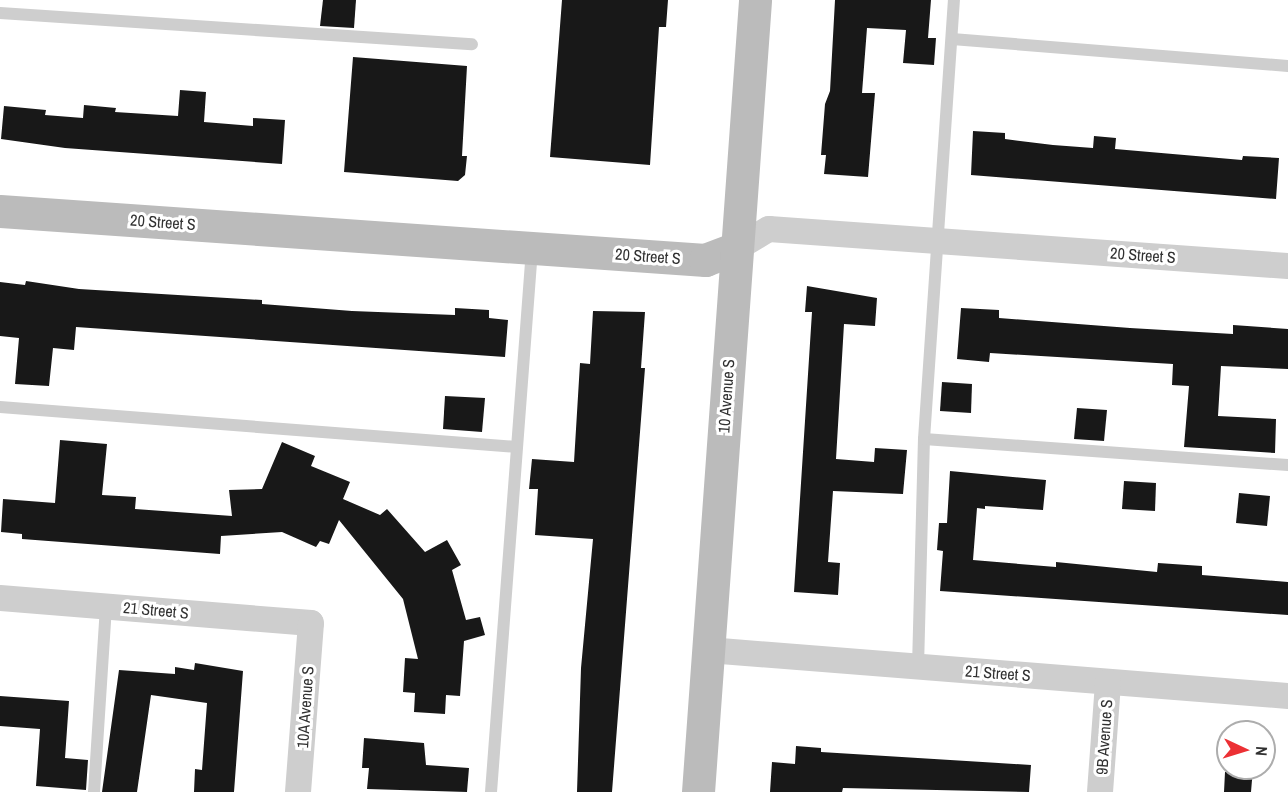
<!DOCTYPE html>
<html>
<head>
<meta charset="utf-8">
<style>
  body { margin:0 }
  #map { position:relative; width:1288px; height:792px; overflow:hidden; background:#fff; font-family:"Archivo Narrow",sans-serif }
  div>[style] { position:absolute }
  [style*='--x'] { left:calc(var(--x)*1px); top:calc(var(--y)*1px); width:calc(var(--w)*1px); rotate:calc(var(--a)*1deg) }
  .building>* { inset:0; background:#181818 }
  .lane>* { height:12px; margin:-6px; padding:0 6px; transform-origin:6px; border-radius:6px; background:#cecece }
  .street>* { height:26px; margin:-13px; padding:0 13px; transform-origin:13px; border-radius:13px; background:#cecece }
  .secondary>* { height:33px; margin:-16.5px; padding:0 16.5px; transform-origin:16.5px; border-radius:16.5px; background:#bbb }
  span { translate:-50% -50%; white-space:nowrap; text-align:center; line-height:1.15; -webkit-text-stroke:6px #fff; paint-order:stroke }
  .street-label { font-size:16px; color:#313131 }
  .north { position:absolute; left:1216px; top:720px; width:60px; height:60px; box-sizing:border-box; background:#fff; border:2px solid #adadad; border-radius:50%; rotate:94deg; font-size:16px; font-weight:700; line-height:24px; text-align:center; color:#313131 }
  .north::after { content:''; display:block; margin:auto; width:21px; height:27px; background:#ec3034; clip-path:polygon(50% 0,100% 100%,50% 72%,0 100%) }
</style>
</head>
<body>
<div id="map">
  <div class="building">
    <i style="clip-path:polygon(323px 0,356px 0,354px 28px,320px 26px)"></i>
    <i style="clip-path:polygon(562px 0,668px 0,666px 27px,659px 27px,650px 165px,550px 157px)"></i>
    <i style="clip-path:polygon(835px 0,931px 0,928px 38px,936px 38px,934px 65px,903px 63px,906px 30px,867px 28px,862px 93px,875px 93px,868px 177px,824px 174px,826px 155px,821px 155px,825px 104px,830px 91px)"></i>
    <i style="clip-path:polygon(353px 57px,467px 66px,462px 156px,467px 156px,465px 175px,458px 181px,344px 172px)"></i>
    <i style="clip-path:polygon(180px 90px,206px 92px,204px 122px,253px 126px,253px 118px,285px 120px,282px 164px,65px 148px,1px 139px,4px 106px,46px 110px,45px 115px,83px 118px,84px 105px,116px 108px,115px 112px,178px 116px)"></i>
    <i style="clip-path:polygon(973px 131px,1005px 133px,1005px 139px,1053px 145px,1093px 148px,1094px 136px,1116px 138px,1115px 149px,1242px 160px,1243px 156px,1279px 158px,1276px 199px,971px 175px)"></i>
    <i style="clip-path:polygon(26px 281px,79px 289px,262px 300px,262px 304px,352px 311px,455px 315px,455px 308px,489px 310px,489px 318px,508px 320px,505px 357px,76px 327px,74px 350px,53px 348px,49px 386px,15px 384px,19px 338px,0 336px,0 282px,25px 285px)"></i>
    <i style="clip-path:polygon(807px 286px,877px 298px,875px 326px,844px 324px,836px 459px,874px 462px,875px 448px,907px 450px,903px 494px,833px 491px,828px 562px,840px 563px,838px 595px,794px 592px,812px 312px,805px 312px)"></i>
    <i style="clip-path:polygon(961px 308px,999px 310px,999px 318px,1130px 328px,1233px 334px,1233px 325px,1288px 329px,1288px 369px,1221px 366px,1218px 416px,1276px 419px,1275px 453px,1184px 447px,1189px 386px,1172px 385px,1173px 364px,990px 353px,989px 362px,957px 359px)"></i>
    <i style="clip-path:polygon(593px 311px,645px 312px,641px 368px,645px 368px,612px 792px,577px 792px,581px 668px,593px 539px,535px 535px,538px 489px,529px 489px,532px 459px,574px 462px,580px 363px,590px 364px)"></i>
    <i style="clip-path:polygon(942px 382px,972px 384px,971px 413px,940px 411px)"></i>
    <i style="clip-path:polygon(445px 396px,485px 398px,482px 432px,443px 429px)"></i>
    <i style="clip-path:polygon(1077px 408px,1107px 410px,1104px 441px,1074px 439px)"></i>
    <i style="clip-path:polygon(60px 440px,107px 444px,102px 495px,136px 497px,135px 509px,232px 516px,229px 490px,262px 489px,282px 442px,315px 456px,311px 466px,350px 482px,343px 499px,380px 515px,387px 509px,425px 552px,447px 540px,461px 565px,452px 570px,466px 620px,480px 617px,485px 635px,464px 641px,460px 696px,446px 695px,445px 714px,414px 712px,415px 693px,403px 692px,405px 658px,418px 659px,403px 599px,339px 520px,329px 544px,320px 541px,316px 547px,282px 532px,221px 536px,220px 554px,22px 539px,22px 534px,1px 532px,3px 499px,55px 503px)"></i>
    <i style="clip-path:polygon(950px 471px,1046px 480px,1043px 510px,985px 506px,985px 509px,977px 508px,973px 560px,1056px 567px,1056px 562px,1157px 572px,1158px 563px,1202px 566px,1202px 575px,1288px 582px,1288px 615px,940px 591px,943px 551px,937px 550px,939px 523px,947px 523px)"></i>
    <i style="clip-path:polygon(1124px 481px,1156px 483px,1155px 511px,1122px 509px)"></i>
    <i style="clip-path:polygon(1239px 493px,1270px 496px,1267px 526px,1236px 523px)"></i>
    <i style="clip-path:polygon(195px 663px,243px 671px,234px 792px,194px 792px,195px 769px,202px 770px,207px 703px,151px 695px,137px 792px,102px 792px,119px 670px,175px 674px,175px 667px,194px 670px)"></i>
    <i style="clip-path:polygon(0 696px,69px 701px,65px 758px,88px 760px,86px 790px,36px 786px,40px 729px,0 726px)"></i>
    <i style="clip-path:polygon(364px 738px,424px 743px,426px 765px,469px 768px,467px 792px,367px 789px,369px 768px,362px 768px)"></i>
    <i style="clip-path:polygon(796px 746px,821px 748px,821px 752px,1031px 765px,1029px 792px,843px 788px,842px 792px,770px 792px,772px 762px,795px 764px)"></i>
    <i style="clip-path:polygon(1232px 768px,1253px 768px,1251px 792px,1224px 792px,1225px 772px,1232px 772px)"></i>
  </div>
  <div class="lane">
    <i style="--x:0;--y:13;--w:473;--a:3.8"></i>
    <i style="--x:952;--y:39;--w:337;--a:4.6"></i>
    <i style="--x:0;--y:407;--w:518;--a:4.43"></i>
    <i style="--x:924;--y:439;--w:365;--a:4.1"></i>
    <i style="--x:918;--y:667;--w:228;--a:-88.5"></i>
    <i style="--x:924;--y:439;--w:440;--a:-86.1"></i>
    <i style="--x:94;--y:792;--w:186;--a:-86.3"></i>
    <i style="--x:491;--y:792;--w:545;--a:-85.68"></i>
  </div>
  <div class="street">
    <i style="--x:737;--y:248;--w:37;--a:-31"></i>
    <i style="--x:769;--y:229;--w:520;--a:4.08"></i>
    <i style="--x:0;--y:598;--w:312;--a:4.6"></i>
    <i style="--x:311;--y:623;--w:169;--a:94.4"></i>
    <i style="--x:708;--y:650;--w:582;--a:4.53"></i>
    <i style="--x:1100;--y:792;--w:110;--a:-85.8"></i>
  </div>
  <div class="secondary">
    <i style="--x:0;--y:211;--w:707;--a:3.98"></i>
    <i style="--x:705;--y:260;--w:34;--a:-21"></i>
    <i style="--x:698;--y:792;--w:794;--a:-85.88"></i>
  </div>
  <div class="street-label">
    <span style="left:163px;top:222px;rotate:4deg">20 Street S</span>
    <span style="left:1143px;top:255px;rotate:4deg">20 Street S</span>
    <span style="left:648px;top:256px;rotate:4deg">20 Street S</span>
    <span style="left:726px;top:396px;rotate:-86deg">10 Avenue S</span>
    <span style="left:156px;top:610px;rotate:5deg">21 Street S</span>
    <span style="left:998px;top:673px;rotate:4deg">21 Street S</span>
    <span style="left:305px;top:707px;rotate:-86deg">10A Avenue S</span>
    <span style="left:1104px;top:737px;rotate:-86deg">9B Avenue S</span>
  </div>
  <div class="north">N</div>
</div>
</body>
</html>
